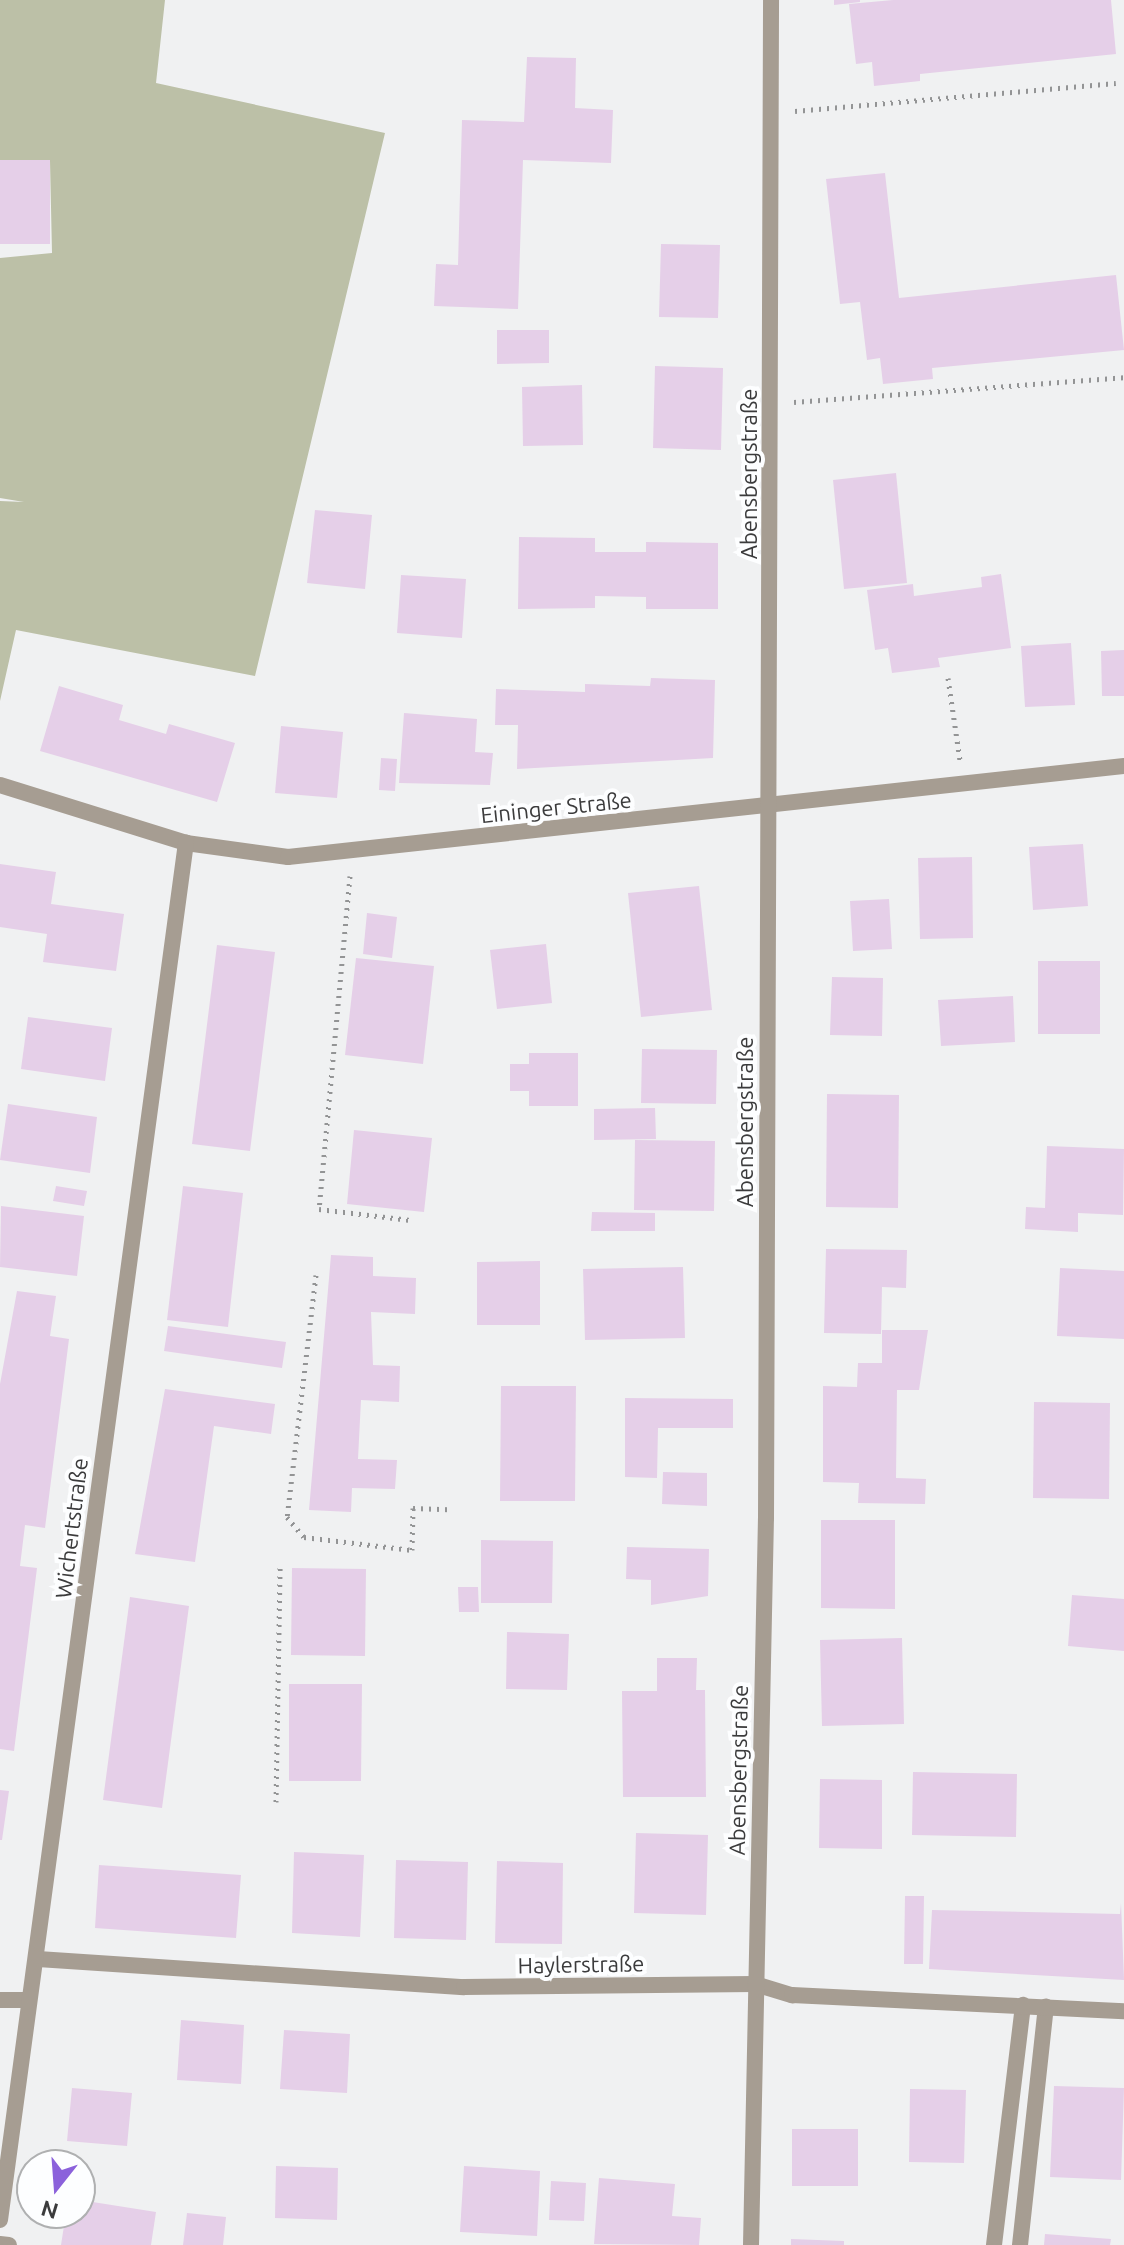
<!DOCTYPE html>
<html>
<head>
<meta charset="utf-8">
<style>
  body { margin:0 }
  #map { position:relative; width:1124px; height:2245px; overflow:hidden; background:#f0f1f2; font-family:Ubuntu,sans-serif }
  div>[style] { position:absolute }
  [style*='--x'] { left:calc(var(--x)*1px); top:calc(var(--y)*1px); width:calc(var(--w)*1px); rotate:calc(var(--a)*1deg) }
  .green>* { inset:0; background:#bcc0a7 }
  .building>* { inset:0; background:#e5cfe8 }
  .path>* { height:5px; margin-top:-2.5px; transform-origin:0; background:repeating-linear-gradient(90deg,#939495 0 2px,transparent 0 8px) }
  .service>* { height:16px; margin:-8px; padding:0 8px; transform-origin:8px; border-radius:8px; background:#a69d92 }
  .minor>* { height:16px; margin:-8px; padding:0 8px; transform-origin:8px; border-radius:8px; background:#a69d92 }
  span { translate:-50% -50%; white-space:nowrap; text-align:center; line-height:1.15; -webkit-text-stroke:8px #fdfeff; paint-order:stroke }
  .street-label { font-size:22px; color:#3b3b3c }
  .north { position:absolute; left:16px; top:2149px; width:80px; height:80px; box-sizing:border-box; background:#fdfeff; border:2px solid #afb0b1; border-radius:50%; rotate:197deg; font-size:22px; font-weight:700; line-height:32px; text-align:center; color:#3b3b3c }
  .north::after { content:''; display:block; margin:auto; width:28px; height:36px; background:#8b61db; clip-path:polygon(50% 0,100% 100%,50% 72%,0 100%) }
</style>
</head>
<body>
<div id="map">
  <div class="green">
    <i style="clip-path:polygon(0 0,165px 0,156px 83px,385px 133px,255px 676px,16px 630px,0 701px,0 501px,24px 502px,0 498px,0 258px,52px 253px,50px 161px,0 160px)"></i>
  </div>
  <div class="building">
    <i style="clip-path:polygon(834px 0,860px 0,860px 2px,834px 5px)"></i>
    <i style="clip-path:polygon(893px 0,1111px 0,1116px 54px,920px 74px,920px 81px,874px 86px,872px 62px,856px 64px,849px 4px)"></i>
    <i style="clip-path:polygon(527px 57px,576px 58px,575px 108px,613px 110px,611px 163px,523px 160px,518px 309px,434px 306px,436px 264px,458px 265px,462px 120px,524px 122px)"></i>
    <i style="clip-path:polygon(0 160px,50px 160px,50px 244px,0 244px)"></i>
    <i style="clip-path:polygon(885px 173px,899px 298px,1116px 275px,1124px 350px,932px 368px,933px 379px,883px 384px,880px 358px,867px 360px,860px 302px,840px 304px,826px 179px)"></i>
    <i style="clip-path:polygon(661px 244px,720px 245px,718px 318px,659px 317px)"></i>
    <i style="clip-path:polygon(497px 330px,549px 330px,549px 363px,497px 364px)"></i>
    <i style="clip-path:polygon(655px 366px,723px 368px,721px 450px,653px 448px)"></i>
    <i style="clip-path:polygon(582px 385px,583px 445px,523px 446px,522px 387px)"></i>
    <i style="clip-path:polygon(896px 473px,907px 583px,844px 589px,833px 480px)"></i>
    <i style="clip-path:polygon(315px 510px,372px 515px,365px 589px,307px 583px)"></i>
    <i style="clip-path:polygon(519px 537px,595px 538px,595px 552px,646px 552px,646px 542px,718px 543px,718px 609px,646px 609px,646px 597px,595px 596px,595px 608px,518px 609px)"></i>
    <i style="clip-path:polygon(1001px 574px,1011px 648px,938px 658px,940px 667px,892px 673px,888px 648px,875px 650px,867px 590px,913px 584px,914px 596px,982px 587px,981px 577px)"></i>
    <i style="clip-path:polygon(401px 575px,466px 579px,462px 638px,397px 633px)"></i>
    <i style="clip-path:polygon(1071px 643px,1075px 705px,1025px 707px,1021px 646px)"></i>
    <i style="clip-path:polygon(1124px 650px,1124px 696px,1102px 696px,1101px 651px)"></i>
    <i style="clip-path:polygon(651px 678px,715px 680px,713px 758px,517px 769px,518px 725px,495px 725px,496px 689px,585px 692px,585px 684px,650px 686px)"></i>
    <i style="clip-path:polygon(59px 686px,123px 705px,119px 720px,166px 734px,169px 724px,235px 743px,217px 802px,40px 751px)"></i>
    <i style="clip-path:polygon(404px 713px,477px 719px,475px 752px,493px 753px,490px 785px,399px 783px)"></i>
    <i style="clip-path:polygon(281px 726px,343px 732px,337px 798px,275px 793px)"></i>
    <i style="clip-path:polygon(381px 758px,397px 759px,395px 791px,379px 790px)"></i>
    <i style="clip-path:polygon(1083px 844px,1088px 906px,1033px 910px,1029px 847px)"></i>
    <i style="clip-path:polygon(972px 857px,973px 938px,920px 939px,918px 858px)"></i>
    <i style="clip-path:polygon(0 864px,56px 872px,51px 904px,124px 914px,116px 971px,43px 962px,47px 934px,0 927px)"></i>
    <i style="clip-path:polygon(699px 886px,712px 1010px,641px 1017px,628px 893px)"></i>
    <i style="clip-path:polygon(889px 899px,892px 949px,853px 951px,850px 901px)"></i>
    <i style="clip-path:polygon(367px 913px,397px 917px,392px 958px,363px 954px)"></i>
    <i style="clip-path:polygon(546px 944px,552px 1003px,497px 1009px,490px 950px)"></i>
    <i style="clip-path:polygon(217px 945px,275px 952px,250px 1151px,192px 1144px)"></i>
    <i style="clip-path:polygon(356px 958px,434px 966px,423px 1064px,345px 1055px)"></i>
    <i style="clip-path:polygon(1038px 961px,1100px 961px,1100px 1034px,1038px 1034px)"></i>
    <i style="clip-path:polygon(832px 977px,883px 978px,882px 1036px,830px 1035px)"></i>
    <i style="clip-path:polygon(1013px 996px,1015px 1042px,941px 1046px,938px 1000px)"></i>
    <i style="clip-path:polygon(28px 1017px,112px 1028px,105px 1081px,21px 1069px)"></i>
    <i style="clip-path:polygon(642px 1049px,717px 1050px,716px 1104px,641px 1103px)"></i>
    <i style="clip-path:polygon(529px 1053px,578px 1053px,578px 1106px,529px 1106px,529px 1091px,510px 1091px,510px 1064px,529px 1064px)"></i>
    <i style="clip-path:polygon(827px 1094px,899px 1095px,898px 1208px,826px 1207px)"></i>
    <i style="clip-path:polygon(8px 1104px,97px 1117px,90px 1173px,0 1160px)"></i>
    <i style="clip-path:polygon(655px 1108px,656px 1139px,594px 1140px,594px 1109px)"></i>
    <i style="clip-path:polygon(354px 1130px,432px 1138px,424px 1212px,347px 1204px)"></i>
    <i style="clip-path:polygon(635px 1140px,715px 1141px,714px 1211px,634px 1210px)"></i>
    <i style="clip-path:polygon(1047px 1146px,1124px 1149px,1123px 1215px,1078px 1213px,1078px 1232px,1025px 1229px,1026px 1207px,1045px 1208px)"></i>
    <i style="clip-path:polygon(56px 1186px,87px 1191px,84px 1206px,53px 1201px)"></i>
    <i style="clip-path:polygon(183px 1186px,243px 1193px,228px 1327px,167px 1320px)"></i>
    <i style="clip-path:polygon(1px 1206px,84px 1216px,77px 1276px,0 1267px)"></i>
    <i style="clip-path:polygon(592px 1212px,655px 1213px,655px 1231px,591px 1231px)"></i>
    <i style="clip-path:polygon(826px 1249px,907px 1250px,906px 1288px,882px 1287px,881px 1334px,824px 1333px)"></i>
    <i style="clip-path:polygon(331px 1255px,373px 1257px,373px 1276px,416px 1278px,415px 1314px,371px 1312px,373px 1365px,400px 1366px,399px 1402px,361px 1400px,358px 1459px,397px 1460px,395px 1489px,352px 1488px,351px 1512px,309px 1510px)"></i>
    <i style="clip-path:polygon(540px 1261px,540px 1325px,477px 1325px,477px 1262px)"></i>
    <i style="clip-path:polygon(683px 1267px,685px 1338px,585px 1340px,583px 1269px)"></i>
    <i style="clip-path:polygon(1060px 1268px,1124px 1271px,1124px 1339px,1057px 1336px)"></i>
    <i style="clip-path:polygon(17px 1291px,56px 1296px,50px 1336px,69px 1339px,45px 1528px,25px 1525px,20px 1566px,37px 1568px,14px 1751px,0 1749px,0 1384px)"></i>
    <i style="clip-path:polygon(168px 1326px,286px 1342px,282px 1368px,164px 1351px)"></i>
    <i style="clip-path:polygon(882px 1330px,928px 1330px,919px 1390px,897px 1390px,896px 1478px,926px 1479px,925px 1504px,858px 1503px,859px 1483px,823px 1482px,823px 1386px,857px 1387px,858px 1363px,882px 1363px)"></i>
    <i style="clip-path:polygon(501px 1386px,576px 1386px,575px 1501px,500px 1501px)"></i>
    <i style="clip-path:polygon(165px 1389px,275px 1404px,271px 1434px,214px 1426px,195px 1562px,135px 1554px)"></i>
    <i style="clip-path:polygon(625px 1398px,733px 1399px,733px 1428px,658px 1428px,657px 1478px,625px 1477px)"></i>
    <i style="clip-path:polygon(1034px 1402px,1110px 1403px,1109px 1499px,1033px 1498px)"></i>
    <i style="clip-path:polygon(663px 1472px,707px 1473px,707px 1506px,662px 1504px)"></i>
    <i style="clip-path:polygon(821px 1520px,895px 1520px,895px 1609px,821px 1608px)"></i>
    <i style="clip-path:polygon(481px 1540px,553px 1541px,552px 1603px,481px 1603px)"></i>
    <i style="clip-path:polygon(627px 1547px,709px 1549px,708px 1596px,651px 1605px,651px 1580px,626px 1579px)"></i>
    <i style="clip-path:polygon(292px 1568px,366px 1569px,365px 1656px,291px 1655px)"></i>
    <i style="clip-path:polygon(458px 1587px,478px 1587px,479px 1612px,459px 1612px)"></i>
    <i style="clip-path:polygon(1072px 1595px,1124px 1599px,1124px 1651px,1068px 1646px)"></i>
    <i style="clip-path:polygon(130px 1597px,189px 1606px,162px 1808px,103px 1800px)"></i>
    <i style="clip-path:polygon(507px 1632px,569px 1634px,567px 1690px,506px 1689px)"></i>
    <i style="clip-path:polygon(902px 1638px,904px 1724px,822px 1726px,820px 1640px)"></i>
    <i style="clip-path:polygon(657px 1658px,697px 1658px,696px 1690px,705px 1690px,706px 1797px,623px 1797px,622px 1691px,657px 1691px)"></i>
    <i style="clip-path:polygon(289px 1684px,362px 1684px,361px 1781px,289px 1781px)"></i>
    <i style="clip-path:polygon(913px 1772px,1017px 1774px,1016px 1837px,912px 1835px)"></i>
    <i style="clip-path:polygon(820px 1779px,882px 1780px,882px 1849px,819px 1848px)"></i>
    <i style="clip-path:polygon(0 1790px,9px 1791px,2px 1840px,0 1840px)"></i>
    <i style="clip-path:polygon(636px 1833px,708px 1835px,706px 1915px,634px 1913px)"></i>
    <i style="clip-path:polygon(294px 1852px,364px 1855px,360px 1937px,292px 1933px)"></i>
    <i style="clip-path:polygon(396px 1860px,468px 1862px,466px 1940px,394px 1938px)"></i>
    <i style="clip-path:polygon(497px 1861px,563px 1863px,562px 1944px,495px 1943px)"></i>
    <i style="clip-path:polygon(99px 1865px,241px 1875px,236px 1938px,95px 1928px)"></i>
    <i style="clip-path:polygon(905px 1896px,924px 1896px,923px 1964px,904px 1964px)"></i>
    <i style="clip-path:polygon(1121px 1903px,1124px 1980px,929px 1969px,932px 1910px,1120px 1914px)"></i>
    <i style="clip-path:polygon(181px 2020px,244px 2025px,241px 2084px,177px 2080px)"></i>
    <i style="clip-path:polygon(284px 2030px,350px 2034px,347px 2093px,280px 2089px)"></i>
    <i style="clip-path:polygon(1054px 2086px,1124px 2088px,1121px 2180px,1050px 2177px)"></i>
    <i style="clip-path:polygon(72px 2088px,132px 2093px,127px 2146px,67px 2141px)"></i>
    <i style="clip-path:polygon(910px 2089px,966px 2090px,964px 2163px,909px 2162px)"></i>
    <i style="clip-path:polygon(792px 2129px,858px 2129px,858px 2186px,792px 2186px)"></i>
    <i style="clip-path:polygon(276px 2166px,338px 2168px,337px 2220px,275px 2218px)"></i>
    <i style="clip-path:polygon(464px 2166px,540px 2171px,537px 2236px,460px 2232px)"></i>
    <i style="clip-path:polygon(599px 2178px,675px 2184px,672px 2216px,701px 2218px,699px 2245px,594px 2244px)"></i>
    <i style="clip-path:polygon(551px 2181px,586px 2183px,584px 2221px,549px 2220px)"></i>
    <i style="clip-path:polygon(80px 2200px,156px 2212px,151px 2245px,61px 2245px,66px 2213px,80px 2213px)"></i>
    <i style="clip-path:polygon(187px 2213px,226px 2217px,223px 2245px,183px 2245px)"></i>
    <i style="clip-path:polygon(1045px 2234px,1111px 2239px,1110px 2245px,1044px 2245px)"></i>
    <i style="clip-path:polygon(791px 2239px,844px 2241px,844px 2245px,791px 2245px)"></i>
  </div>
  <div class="path">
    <i style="--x:795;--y:111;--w:322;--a:-5"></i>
    <i style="--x:794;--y:402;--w:331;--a:-4.3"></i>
    <i style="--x:948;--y:678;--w:83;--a:81.7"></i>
    <i style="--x:350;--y:876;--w:334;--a:95.3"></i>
    <i style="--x:319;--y:1209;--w:92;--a:6.9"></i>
    <i style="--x:316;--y:1275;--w:244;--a:96.8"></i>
    <i style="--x:287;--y:1517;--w:26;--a:50"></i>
    <i style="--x:304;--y:1537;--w:109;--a:6.9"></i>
    <i style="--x:412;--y:1550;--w:42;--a:-88.6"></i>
    <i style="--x:413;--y:1508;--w:35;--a:2"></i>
    <i style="--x:276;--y:1802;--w:238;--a:-89"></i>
  </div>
  <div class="service">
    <i style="--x:0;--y:2244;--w:9;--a:6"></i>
    <i style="--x:994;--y:2245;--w:242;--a:-83.1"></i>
    <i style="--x:1020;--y:2245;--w:240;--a:-83.8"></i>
  </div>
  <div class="minor">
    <i style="--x:0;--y:785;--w:195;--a:17.3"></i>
    <i style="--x:186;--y:843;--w:103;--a:7.8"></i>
    <i style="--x:288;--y:857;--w:841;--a:-6.21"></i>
    <i style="--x:38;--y:1959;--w:427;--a:3.8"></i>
    <i style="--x:464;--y:1987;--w:291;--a:-0.6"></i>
    <i style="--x:755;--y:1984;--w:39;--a:17"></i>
    <i style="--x:792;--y:1995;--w:332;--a:2.8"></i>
    <i style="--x:0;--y:2000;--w:29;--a:0"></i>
    <i style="--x:0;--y:2220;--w:1390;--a:-82.31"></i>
    <i style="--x:751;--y:2245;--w:727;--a:-88.82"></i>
    <i style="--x:766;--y:1518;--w:1518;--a:-89.81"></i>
  </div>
  <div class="street-label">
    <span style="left:749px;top:474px;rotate:-90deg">Abensbergstraße</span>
    <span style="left:556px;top:807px;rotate:-6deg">Eininger Straße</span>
    <span style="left:745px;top:1122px;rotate:-90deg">Abensbergstraße</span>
    <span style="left:71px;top:1528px;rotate:-83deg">Wichertstraße</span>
    <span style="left:738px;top:1770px;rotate:-89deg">Abensbergstraße</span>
    <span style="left:581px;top:1964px;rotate:-1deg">Haylerstraße</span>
  </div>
  <div class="north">N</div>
</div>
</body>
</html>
